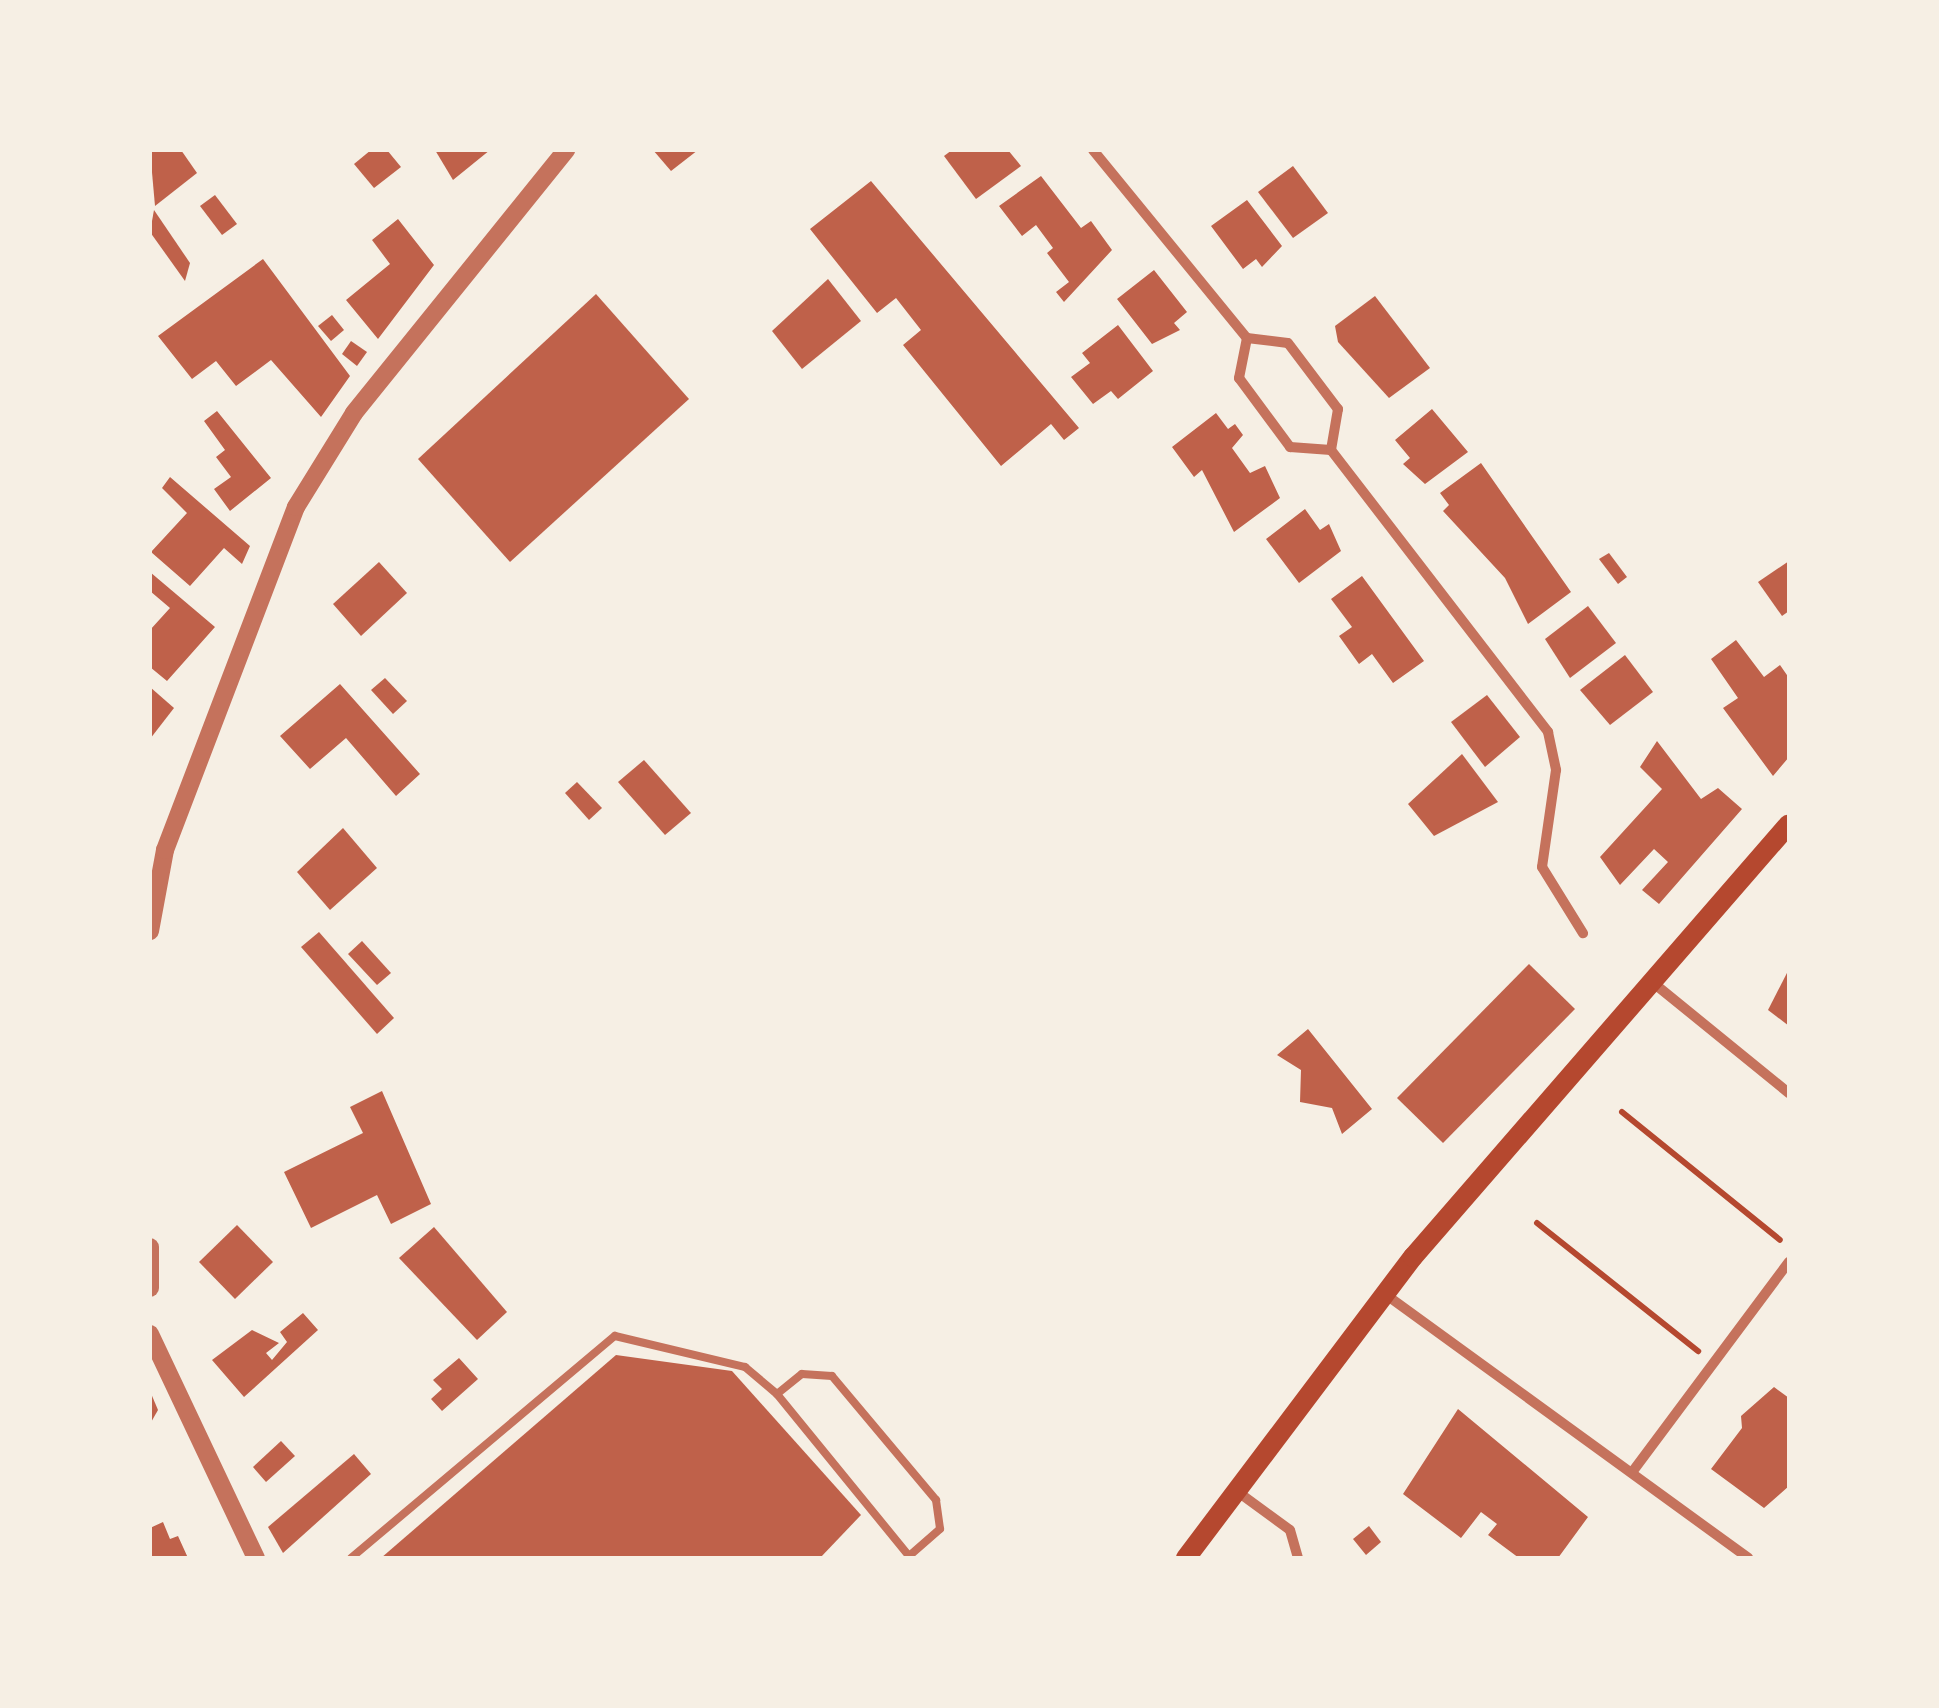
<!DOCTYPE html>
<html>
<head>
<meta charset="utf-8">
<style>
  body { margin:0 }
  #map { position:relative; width:1939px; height:1708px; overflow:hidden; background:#f6efe4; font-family:"Public Sans",sans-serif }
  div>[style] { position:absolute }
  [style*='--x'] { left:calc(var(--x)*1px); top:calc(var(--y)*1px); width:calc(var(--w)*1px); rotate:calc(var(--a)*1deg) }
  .building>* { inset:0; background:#bf614a }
  .path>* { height:6px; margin:-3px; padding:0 3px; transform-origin:3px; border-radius:3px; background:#b5482f }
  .service>* { height:8px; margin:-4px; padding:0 4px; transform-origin:4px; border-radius:4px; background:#c5725c }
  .minor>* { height:10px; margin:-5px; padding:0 5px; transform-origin:5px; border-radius:5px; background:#c5725c }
  .tertiary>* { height:18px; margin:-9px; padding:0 9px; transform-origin:9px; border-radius:9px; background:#c5725c }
  .secondary>* { height:20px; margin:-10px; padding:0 10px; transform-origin:10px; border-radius:10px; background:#b5482f }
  span { translate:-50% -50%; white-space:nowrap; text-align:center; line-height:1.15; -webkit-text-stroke:10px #f6efe4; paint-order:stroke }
  .frame { position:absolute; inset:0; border:152px solid #f6efe4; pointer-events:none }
</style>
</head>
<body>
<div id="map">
  <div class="building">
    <i style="clip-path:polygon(150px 150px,181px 150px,197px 173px,155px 206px)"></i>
    <i style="clip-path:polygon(371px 150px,387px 150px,401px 167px,374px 188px,354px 164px)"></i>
    <i style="clip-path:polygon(435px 150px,490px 150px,453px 180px)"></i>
    <i style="clip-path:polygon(653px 150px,698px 150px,671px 171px)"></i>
    <i style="clip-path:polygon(952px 150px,1008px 150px,1021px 166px,976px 199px,944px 156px)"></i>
    <i style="clip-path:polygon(1293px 166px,1328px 213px,1293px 238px,1258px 192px)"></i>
    <i style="clip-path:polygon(1041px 176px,1081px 228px,1091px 221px,1112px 250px,1064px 302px,1056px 292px,1069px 282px,1047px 253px,1053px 248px,1036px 225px,1022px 236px,999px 206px)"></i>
    <i style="clip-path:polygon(871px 181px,1079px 428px,1064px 440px,1051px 424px,1001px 466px,903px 345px,921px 330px,896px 298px,877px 313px,810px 229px)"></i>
    <i style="clip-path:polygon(215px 195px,237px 224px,222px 235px,200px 206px)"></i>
    <i style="clip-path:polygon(1247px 200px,1282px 246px,1262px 267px,1256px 259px,1243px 269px,1211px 226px)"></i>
    <i style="clip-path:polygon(154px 210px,190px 263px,185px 281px,150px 232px)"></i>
    <i style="clip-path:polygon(398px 219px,434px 265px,378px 339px,346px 300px,390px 264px,372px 240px)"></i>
    <i style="clip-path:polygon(263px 259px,350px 376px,321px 417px,271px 360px,236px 386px,216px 361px,192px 379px,158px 336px)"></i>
    <i style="clip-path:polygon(1154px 270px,1187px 312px,1174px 323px,1180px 330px,1152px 344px,1117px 299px)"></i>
    <i style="clip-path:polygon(828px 279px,861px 321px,802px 369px,772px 331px)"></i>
    <i style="clip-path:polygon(596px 294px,689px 399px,510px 562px,418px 459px)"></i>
    <i style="clip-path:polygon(1375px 296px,1430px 368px,1389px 398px,1338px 342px,1335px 326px)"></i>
    <i style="clip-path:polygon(332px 315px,344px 330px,331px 341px,318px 326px)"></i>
    <i style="clip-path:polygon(1118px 325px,1153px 371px,1118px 399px,1111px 391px,1093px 404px,1071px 377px,1090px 363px,1082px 353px)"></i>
    <i style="clip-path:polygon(351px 341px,367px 352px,357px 366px,342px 354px)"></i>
    <i style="clip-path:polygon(1432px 409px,1468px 452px,1425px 484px,1403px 464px,1410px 458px,1395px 440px)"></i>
    <i style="clip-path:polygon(217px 411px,271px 478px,230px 511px,214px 489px,231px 477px,216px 457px,225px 450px,204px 421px)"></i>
    <i style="clip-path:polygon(1216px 413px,1228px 429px,1235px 424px,1243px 435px,1232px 448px,1250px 473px,1265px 466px,1280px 498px,1234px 532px,1202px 470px,1194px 477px,1172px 447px)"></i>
    <i style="clip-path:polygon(1481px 463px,1571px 592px,1528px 624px,1505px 578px,1443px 511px,1449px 505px,1440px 493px)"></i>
    <i style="clip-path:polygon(170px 477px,250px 546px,242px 564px,224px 548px,190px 586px,151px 552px,187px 513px,162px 488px)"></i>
    <i style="clip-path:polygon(1305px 509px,1320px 530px,1329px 524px,1341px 551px,1299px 583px,1266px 539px)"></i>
    <i style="clip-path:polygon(1609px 553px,1627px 577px,1618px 584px,1599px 559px)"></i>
    <i style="clip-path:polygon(1789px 561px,1789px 611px,1782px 616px,1758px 582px)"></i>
    <i style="clip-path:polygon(379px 562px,407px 593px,361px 636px,333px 604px)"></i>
    <i style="clip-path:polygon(150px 572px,215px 627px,167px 681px,150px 667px,150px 630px,170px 608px,150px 591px)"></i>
    <i style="clip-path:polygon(1362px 576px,1424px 661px,1393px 683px,1372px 654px,1359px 664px,1339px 636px,1352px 627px,1331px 599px)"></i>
    <i style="clip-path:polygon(1588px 606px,1616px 643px,1570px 678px,1545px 639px)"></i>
    <i style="clip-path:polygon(1736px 640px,1764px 677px,1780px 665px,1789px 678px,1789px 757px,1773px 776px,1723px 708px,1738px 698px,1711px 659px)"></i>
    <i style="clip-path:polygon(1625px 655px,1653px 692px,1610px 725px,1580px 690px)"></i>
    <i style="clip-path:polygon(385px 678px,407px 701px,393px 714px,371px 690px)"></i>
    <i style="clip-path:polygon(340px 684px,420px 774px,396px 796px,346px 738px,310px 769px,280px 736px)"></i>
    <i style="clip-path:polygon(150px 687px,174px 708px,150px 739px)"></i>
    <i style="clip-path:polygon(1487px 695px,1520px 737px,1485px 767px,1451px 722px)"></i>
    <i style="clip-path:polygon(1657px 741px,1701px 799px,1718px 788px,1742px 809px,1659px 904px,1642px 890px,1668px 862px,1654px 849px,1620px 885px,1600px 857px,1662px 789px,1640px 767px)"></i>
    <i style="clip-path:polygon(1462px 754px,1498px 802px,1434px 836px,1408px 804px)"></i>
    <i style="clip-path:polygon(644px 760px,691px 813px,665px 835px,618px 782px)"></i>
    <i style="clip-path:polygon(577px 782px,602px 808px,589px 820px,565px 793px)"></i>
    <i style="clip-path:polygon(343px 828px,377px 868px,330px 910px,297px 872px)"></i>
    <i style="clip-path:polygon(319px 932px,394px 1018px,377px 1034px,301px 947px)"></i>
    <i style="clip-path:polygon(362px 941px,391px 973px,377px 985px,348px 954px)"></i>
    <i style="clip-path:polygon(1529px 964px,1575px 1009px,1443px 1143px,1397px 1098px)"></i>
    <i style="clip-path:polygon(1789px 969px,1789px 1026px,1768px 1010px)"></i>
    <i style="clip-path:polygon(1308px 1029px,1372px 1109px,1342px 1134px,1332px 1108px,1300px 1102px,1301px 1070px,1277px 1055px)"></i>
    <i style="clip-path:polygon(382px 1091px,431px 1204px,391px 1224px,377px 1195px,311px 1228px,284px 1172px,363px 1133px,350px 1107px)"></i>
    <i style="clip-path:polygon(237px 1225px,273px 1262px,235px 1299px,199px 1262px)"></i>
    <i style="clip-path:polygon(434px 1227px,507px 1312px,477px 1340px,399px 1258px)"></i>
    <i style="clip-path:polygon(303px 1313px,318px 1330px,244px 1397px,212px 1360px,252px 1330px,279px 1343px,266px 1353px,272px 1360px,287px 1342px,280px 1332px)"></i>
    <i style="clip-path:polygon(616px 1355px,732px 1371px,861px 1515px,820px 1558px,381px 1558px)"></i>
    <i style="clip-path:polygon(459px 1358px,478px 1379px,442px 1411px,431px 1399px,442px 1389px,433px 1380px)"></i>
    <i style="clip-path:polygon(1774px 1387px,1789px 1398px,1789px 1486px,1764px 1508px,1711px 1469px,1742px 1428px,1741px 1416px)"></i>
    <i style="clip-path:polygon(150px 1391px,158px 1410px,150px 1424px)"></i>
    <i style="clip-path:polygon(1458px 1409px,1588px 1517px,1558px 1558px,1519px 1558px,1488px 1535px,1497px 1524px,1481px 1512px,1461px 1538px,1403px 1494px)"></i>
    <i style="clip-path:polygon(281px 1441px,295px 1456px,266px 1482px,253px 1467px)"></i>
    <i style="clip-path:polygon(354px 1454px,371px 1474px,283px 1553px,268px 1527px)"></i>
    <i style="clip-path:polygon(163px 1522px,170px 1539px,178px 1536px,188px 1558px,150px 1558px,150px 1528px)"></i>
    <i style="clip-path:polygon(1369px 1526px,1381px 1542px,1366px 1555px,1353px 1539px)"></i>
  </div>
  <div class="path">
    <i style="--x:1622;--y:1112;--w:203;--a:39"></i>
    <i style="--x:1537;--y:1223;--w:206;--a:38.5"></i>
  </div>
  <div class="service">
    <i style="--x:802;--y:1374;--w:30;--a:4"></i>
    <i style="--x:832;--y:1376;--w:162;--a:50"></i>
    <i style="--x:936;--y:1500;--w:29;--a:82"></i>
    <i style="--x:940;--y:1529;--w:41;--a:138.9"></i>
    <i style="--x:909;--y:1556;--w:209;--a:-129.2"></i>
    <i style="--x:777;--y:1394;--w:32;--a:-39"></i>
    <i style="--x:351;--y:1558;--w:345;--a:-40.1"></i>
    <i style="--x:615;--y:1336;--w:134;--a:13.4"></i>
    <i style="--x:745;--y:1367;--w:42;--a:40.2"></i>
  </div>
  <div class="minor">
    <i style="--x:1093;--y:150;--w:243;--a:50.7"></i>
    <i style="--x:1247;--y:338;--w:41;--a:101.3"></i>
    <i style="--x:1239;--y:378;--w:86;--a:53.5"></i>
    <i style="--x:1290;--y:447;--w:41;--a:4.2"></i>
    <i style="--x:1247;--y:338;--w:41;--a:7"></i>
    <i style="--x:1288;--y:343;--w:83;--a:52.9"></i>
    <i style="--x:1338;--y:409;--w:42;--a:99.7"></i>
    <i style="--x:1331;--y:450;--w:356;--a:52.4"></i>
    <i style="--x:1548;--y:732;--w:39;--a:78"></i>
    <i style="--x:1556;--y:770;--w:98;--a:98.2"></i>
    <i style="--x:1542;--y:867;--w:78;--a:58.2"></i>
    <i style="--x:1651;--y:981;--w:178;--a:39.1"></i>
    <i style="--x:1385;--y:1294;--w:449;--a:36"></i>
    <i style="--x:1633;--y:1471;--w:261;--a:-53.3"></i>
    <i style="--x:1238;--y:1492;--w:64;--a:36.2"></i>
    <i style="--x:1290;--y:1530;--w:29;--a:74"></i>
  </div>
  <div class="tertiary">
    <i style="--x:150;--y:931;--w:82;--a:-79.5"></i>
    <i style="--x:165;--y:850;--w:367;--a:-69.1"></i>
    <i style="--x:296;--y:507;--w:110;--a:-58.3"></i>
    <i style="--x:354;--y:413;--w:338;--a:-51.1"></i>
    <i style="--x:150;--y:1247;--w:41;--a:90"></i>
    <i style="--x:150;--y:1334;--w:248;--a:64.7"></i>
  </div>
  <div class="secondary">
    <i style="--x:1186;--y:1558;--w:377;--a:-53"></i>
    <i style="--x:1413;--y:1257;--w:573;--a:-49.03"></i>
  </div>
  <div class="frame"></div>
</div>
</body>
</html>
